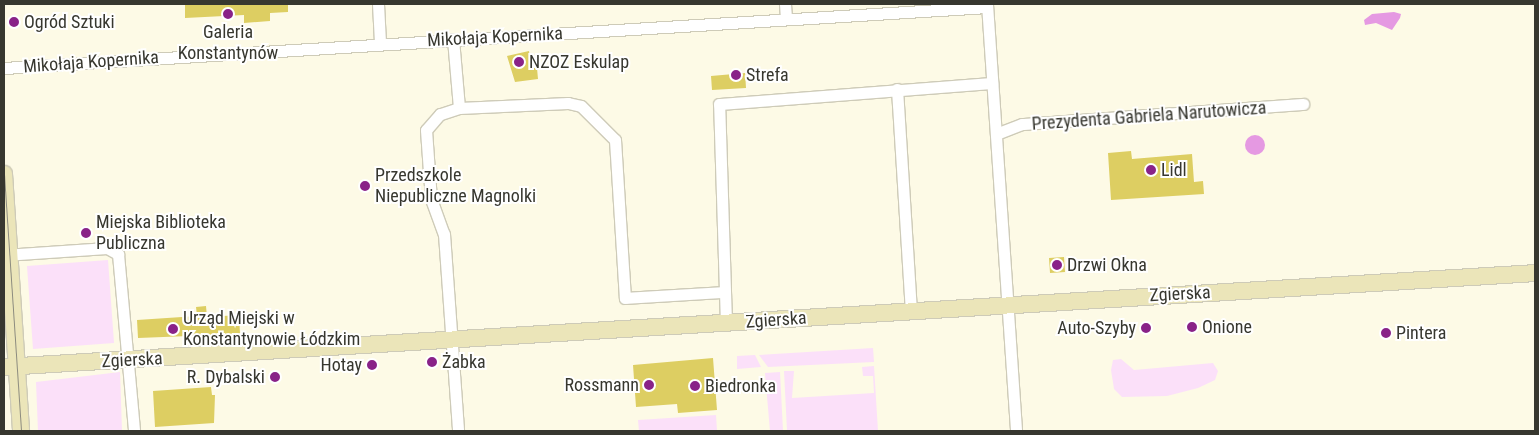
<!DOCTYPE html>
<html>
<head>
<meta charset="utf-8">
<style>
  body { margin:0 }
  #map { position:relative; width:1539px; height:435px; overflow:hidden; background:#fdfae6; font-family:"Roboto Condensed",sans-serif }
  div>[style] { position:absolute }
  [style*='--x'] { left:calc(var(--x)*1px); top:calc(var(--y)*1px); width:calc(var(--w)*1px); rotate:calc(var(--a)*1deg) }
  .green>* { inset:0; background:#fbe0f9 }
  .water>* { inset:0; background:#e599e2 }
  .round { border-radius:50% }
  .building>* { inset:0; background:#ddce62 }
  .roads { filter:drop-shadow(1px 0 #cecbb8) drop-shadow(-1px 0 #cecbb8) drop-shadow(0 1px #cecbb8) drop-shadow(0 -1px #cecbb8) }
  .minor>* { height:11px; margin:-5.5px; padding:0 5.5px; transform-origin:5.5px; border-radius:5.5px; background:#fff }
  .secondary>* { height:16px; margin:-8px; padding:0 8px; transform-origin:8px; border-radius:8px; background:#ebe5b9 }
  .tram>* { height:1px; margin:-0.5px; padding:0 0.5px; transform-origin:0.5px; border-radius:0.5px; background:#8c8b7e }
  .dots>* { width:14px; height:14px; translate:-50% -50%; box-sizing:border-box; border:2px solid #fff; border-radius:50% }
  span { translate:-50% -50%; white-space:nowrap; text-align:center; line-height:1.15; -webkit-text-stroke:4px #fff; paint-order:stroke }
  .poi-label { font-size:18px; color:#37372f }
  .left { translate:0 -50%; text-align:left }
  .right { translate:-100% -50%; text-align:right }
  .street-label { font-size:18px; color:#37372f }
  .frame { position:absolute; inset:0; border:5px solid #37372f; pointer-events:none }
</style>
</head>
<body>
<div id="map">
  <div class="green">
    <i style="clip-path:polygon(108px 260px,114px 343px,33px 349px,27px 266px)"></i>
    <i style="clip-path:polygon(873px 348px,874px 362px,768px 367px,759px 355px)"></i>
    <i style="clip-path:polygon(755px 355px,761px 367px,737px 369px,737px 356px)"></i>
    <i style="clip-path:polygon(1121px 359px,1134px 370px,1213px 363px,1218px 371px,1215px 380px,1198px 388px,1167px 396px,1122px 397px,1114px 389px,1111px 370px,1113px 360px)"></i>
    <i style="clip-path:polygon(874px 366px,878px 431px,787px 431px,784px 371px,794px 371px,792px 398px,874px 393px,873px 376px,863px 376px,862px 367px)"></i>
    <i style="clip-path:polygon(120px 372px,122px 431px,38px 431px,36px 382px)"></i>
    <i style="clip-path:polygon(780px 372px,783px 431px,770px 431px,765px 373px)"></i>
    <i style="clip-path:polygon(716px 415px,717px 431px,639px 431px,638px 420px)"></i>
  </div>
  <div class="water">
    <i style="clip-path:polygon(1394px 12px,1401px 14px,1400px 18px,1392px 30px,1376px 23px,1365px 25px,1364px 20px,1372px 14px)"></i>
    <i class="round" style="left:1245px;top:135px;width:20px;height:20px"></i>
  </div>
  <div class="building">
    <i style="clip-path:polygon(185px 4px,288px 4px,288px 12px,270px 13px,270px 21px,244px 23px,244px 15px,185px 18px)"></i>
    <i style="clip-path:polygon(529px 51px,531px 68px,537px 68px,538px 79px,515px 82px,507px 56px)"></i>
    <i style="clip-path:polygon(745px 73px,746px 88px,712px 90px,711px 76px)"></i>
    <i style="clip-path:polygon(1131px 151px,1132px 159px,1192px 154px,1194px 182px,1203px 181px,1204px 194px,1111px 200px,1108px 153px)"></i>
    <i style="clip-path:polygon(1064px 257px,1065px 272px,1050px 273px,1049px 258px)"></i>
    <i style="clip-path:polygon(206px 306px,207px 317px,239px 315px,240px 334px,138px 338px,137px 320px,197px 316px,196px 307px)"></i>
    <i style="clip-path:polygon(713px 358px,717px 410px,678px 413px,677px 404px,636px 407px,633px 365px)"></i>
    <i style="clip-path:polygon(211px 387px,212px 395px,215px 395px,214px 423px,155px 427px,153px 391px)"></i>
  </div>
  <div class="roads">
    <div class="minor">
      <i style="--x:378;--y:4;--w:39;--a:87"></i>
      <i style="--x:785;--y:4;--w:15;--a:86"></i>
      <i style="--x:987;--y:4;--w:428;--a:86.1"></i>
      <i style="--x:453;--y:39;--w:69;--a:85"></i>
      <i style="--x:459;--y:108;--w:20;--a:162"></i>
      <i style="--x:440;--y:114;--w:21;--a:131"></i>
      <i style="--x:426;--y:130;--w:69;--a:85.9"></i>
      <i style="--x:431;--y:199;--w:37;--a:70"></i>
      <i style="--x:444;--y:234;--w:197;--a:85.9"></i>
      <i style="--x:4;--y:68;--w:985;--a:-3.55"></i>
      <i style="--x:897;--y:89;--w:222;--a:86.4"></i>
      <i style="--x:459;--y:108;--w:109;--a:-2.6"></i>
      <i style="--x:568;--y:103;--w:13;--a:13"></i>
      <i style="--x:581;--y:106;--w:48;--a:45"></i>
      <i style="--x:615;--y:140;--w:158;--a:86.4"></i>
      <i style="--x:625;--y:298;--w:99;--a:-3.5"></i>
      <i style="--x:996;--y:134;--w:28;--a:-21"></i>
      <i style="--x:1022;--y:124;--w:282;--a:-4.1"></i>
      <i style="--x:4;--y:255;--w:103;--a:-3.9"></i>
      <i style="--x:107;--y:248;--w:13;--a:29"></i>
      <i style="--x:118;--y:254;--w:178;--a:84.8"></i>
      <i style="--x:726;--y:323;--w:219;--a:-91.8"></i>
      <i style="--x:719;--y:104;--w:274;--a:-4.4"></i>
    </div>
    <div class="secondary">
      <i style="--x:4;--y:174;--w:258;--a:86.2"></i>
      <i style="--x:4;--y:367;--w:1534;--a:-3.51"></i>
    </div>
  </div>
  <div class="tram">
    <i style="--x:4;--y:174;--w:258;--a:86.2"></i>
  </div>
  <div class="dots">
    <i style="left:228px;top:14px;background:#892288"></i>
    <i style="left:14px;top:22px;background:#892288"></i>
    <i style="left:519px;top:62px;background:#892288"></i>
    <i style="left:736px;top:75px;background:#892288"></i>
    <i style="left:1151px;top:170px;background:#892288"></i>
    <i style="left:365px;top:186px;background:#892288"></i>
    <i style="left:86px;top:233px;background:#892288"></i>
    <i style="left:1057px;top:265px;background:#892288"></i>
    <i style="left:1192px;top:327px;background:#892288"></i>
    <i style="left:1146px;top:328px;background:#892288"></i>
    <i style="left:173px;top:329px;background:#892288"></i>
    <i style="left:1386px;top:333px;background:#892288"></i>
    <i style="left:432px;top:362px;background:#892288"></i>
    <i style="left:372px;top:365px;background:#892288"></i>
    <i style="left:275px;top:377px;background:#892288"></i>
    <i style="left:649px;top:385px;background:#892288"></i>
    <i style="left:695px;top:386px;background:#892288"></i>
  </div>
  <div class="poi-label">
    <span class="left" style="left:24px;top:22px">Ogród Sztuki</span>
    <span style="left:228px;top:43px">Galeria<br>Konstantynów</span>
    <span class="left" style="left:529px;top:62px">NZOZ Eskulap</span>
    <span class="left" style="left:746px;top:75px">Strefa</span>
    <span class="left" style="left:1161px;top:170px">Lidl</span>
    <span class="left" style="left:375px;top:186px">Przedszkole<br>Niepubliczne Magnolki</span>
    <span class="left" style="left:96px;top:233px">Miejska Biblioteka<br>Publiczna</span>
    <span class="left" style="left:1067px;top:265px">Drzwi Okna</span>
    <span class="left" style="left:183px;top:329px">Urząd Miejski w<br>Konstantynowie Łódzkim</span>
    <span class="left" style="left:1202px;top:327px">Onione</span>
    <span class="right" style="left:1136px;top:328px">Auto-Szyby</span>
    <span class="left" style="left:1396px;top:333px">Pintera</span>
    <span class="left" style="left:442px;top:362px">Żabka</span>
    <span class="right" style="left:362px;top:365px">Hotay</span>
    <span class="right" style="left:265px;top:377px">R. Dybalski</span>
    <span class="right" style="left:639px;top:385px">Rossmann</span>
    <span class="left" style="left:705px;top:386px">Biedronka</span>
  </div>
  <div class="street-label">
    <span style="left:495px;top:37px;rotate:-3deg">Mikołaja Kopernika</span>
    <span style="left:91px;top:62px;rotate:-4deg">Mikołaja Kopernika</span>
    <span style="left:1149px;top:116px;rotate:-4deg">Prezydenta Gabriela Narutowicza</span>
    <span style="left:1180px;top:294px;rotate:-3deg">Zgierska</span>
    <span style="left:776px;top:320px;rotate:-4deg">Zgierska</span>
    <span style="left:132px;top:360px;rotate:-3deg">Zgierska</span>
  </div>
  <div class="frame"></div>
</div>
</body>
</html>
